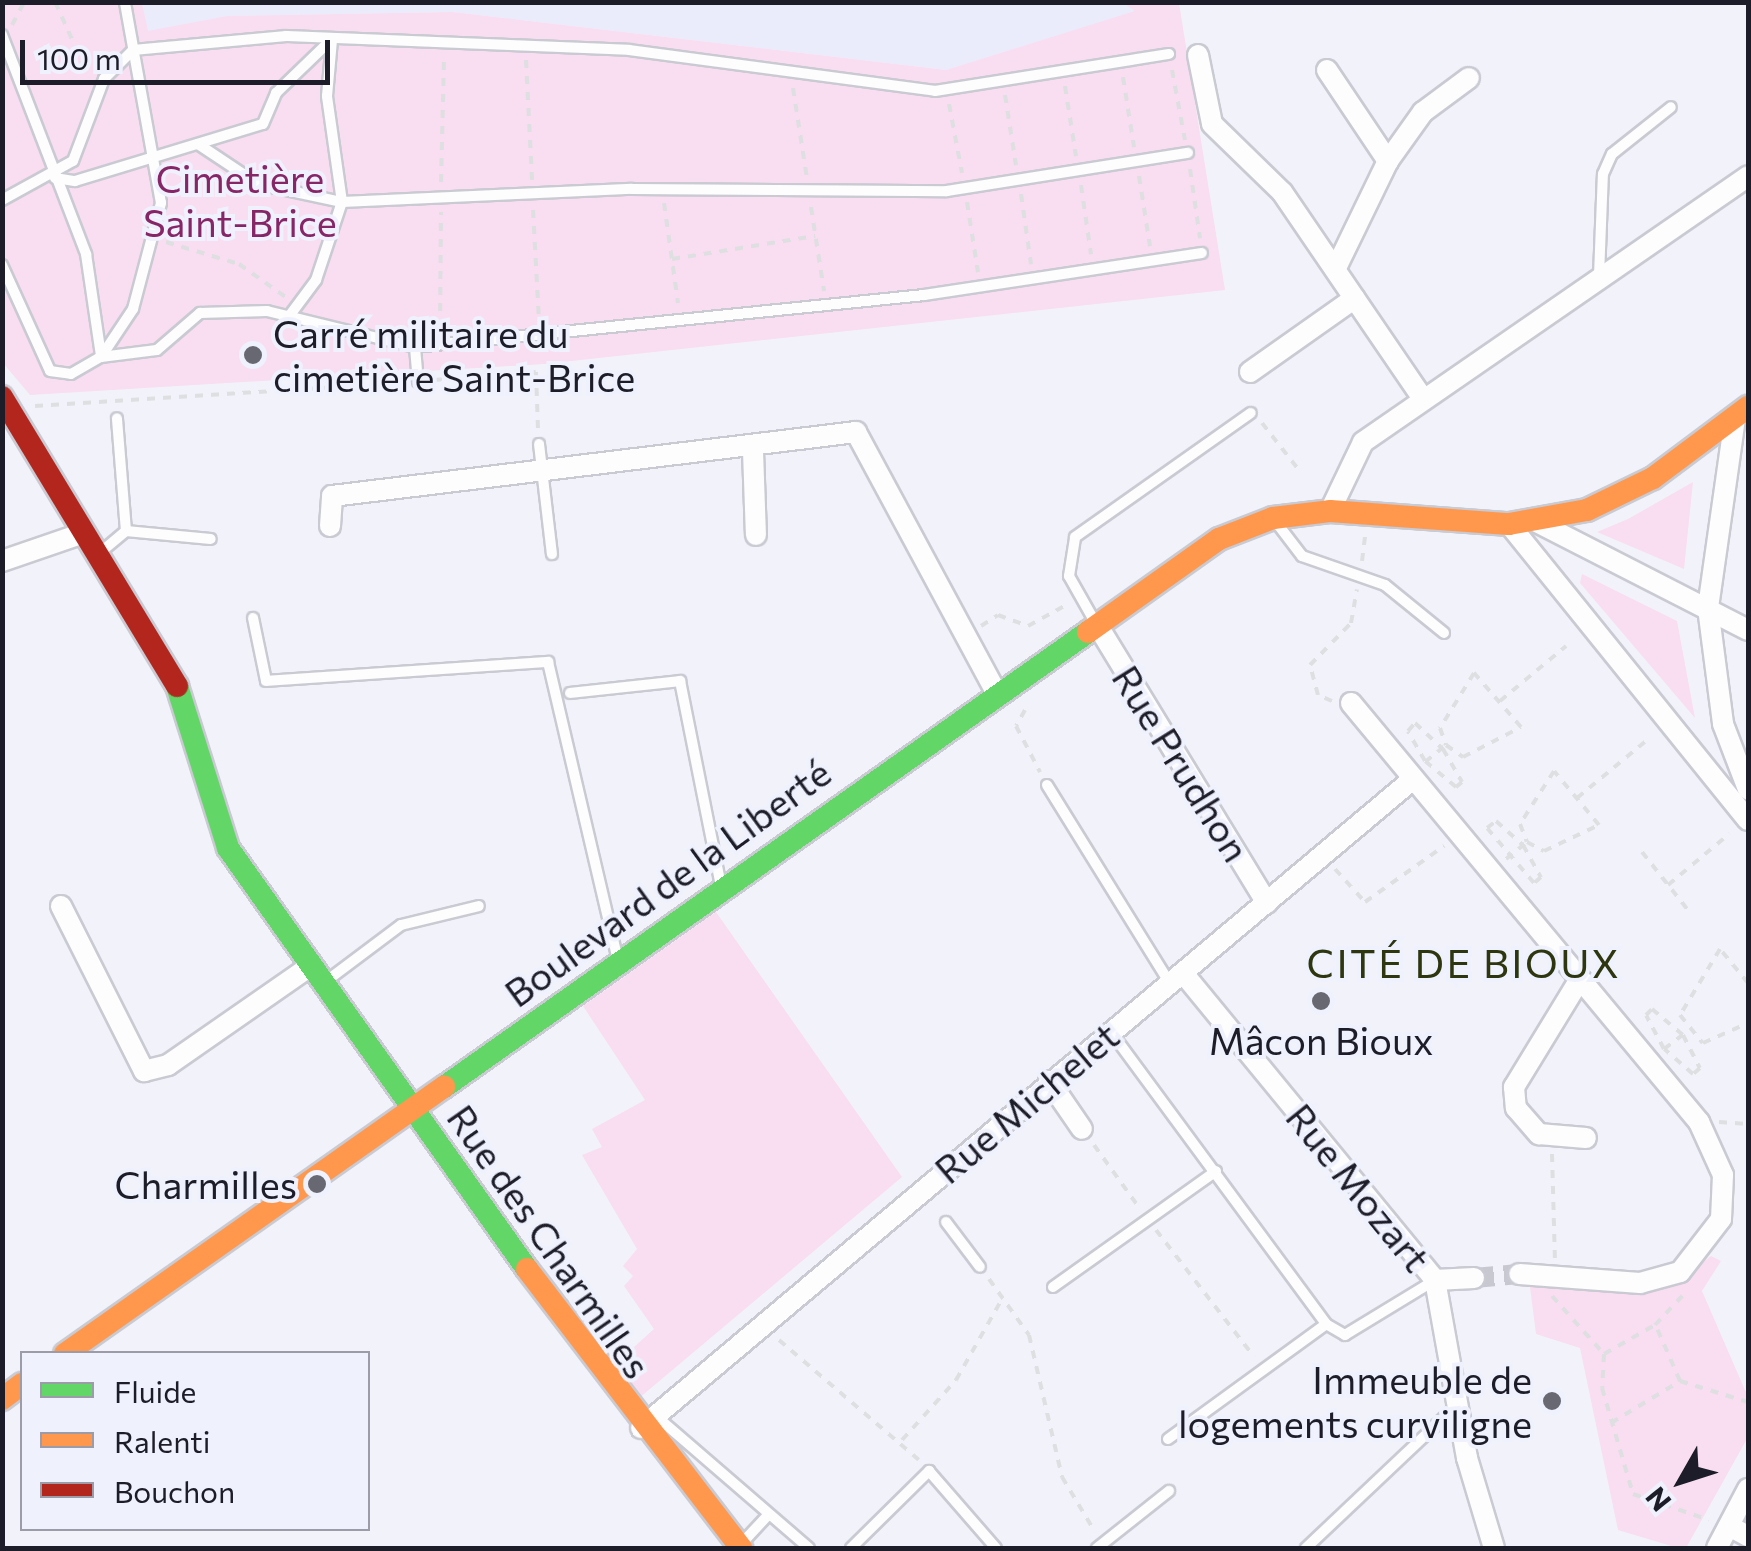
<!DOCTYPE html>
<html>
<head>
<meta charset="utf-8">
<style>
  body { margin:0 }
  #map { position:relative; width:1751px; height:1551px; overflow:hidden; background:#f2f3fa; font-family:Commissioner,sans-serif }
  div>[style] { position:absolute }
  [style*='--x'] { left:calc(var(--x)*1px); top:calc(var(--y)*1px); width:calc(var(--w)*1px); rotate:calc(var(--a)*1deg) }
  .built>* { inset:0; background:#eaecfc }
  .green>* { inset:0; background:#f9ddf0 }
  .street-tunnel>* { height:20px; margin-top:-10px; transform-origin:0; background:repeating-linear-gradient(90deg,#c7c8d0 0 20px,transparent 0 30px) }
  .path>* { height:4px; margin-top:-2px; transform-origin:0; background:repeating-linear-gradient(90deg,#dedfe1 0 8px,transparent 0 16px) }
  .roads { filter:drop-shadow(2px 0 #c9cad2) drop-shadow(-2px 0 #c9cad2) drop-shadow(0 2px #c9cad2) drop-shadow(0 -2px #c9cad2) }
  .lane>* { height:10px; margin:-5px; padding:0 5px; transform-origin:5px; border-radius:5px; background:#fdfdfe }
  .street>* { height:20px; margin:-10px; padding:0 10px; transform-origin:10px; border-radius:10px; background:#fdfdfe }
  .fast>* { height:22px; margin:-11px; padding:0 11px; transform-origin:11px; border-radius:11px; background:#63d668 }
  .slow>* { height:22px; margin:-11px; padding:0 11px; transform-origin:11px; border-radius:11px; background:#ff974d }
  .jam>* { height:22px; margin:-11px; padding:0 11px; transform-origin:11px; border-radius:11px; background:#b3261e }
  .dots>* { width:28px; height:28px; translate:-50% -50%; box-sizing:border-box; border:5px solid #eff1fd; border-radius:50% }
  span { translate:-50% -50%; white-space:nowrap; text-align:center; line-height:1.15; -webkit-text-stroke:8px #eff1fd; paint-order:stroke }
  .park-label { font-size:38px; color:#872667 }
  .poi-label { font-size:38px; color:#1c1d28 }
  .left { translate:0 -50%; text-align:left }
  .right { translate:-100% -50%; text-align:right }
  .street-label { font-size:38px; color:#1c1d28 }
  .neighbourhood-label { font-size:40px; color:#2e3610; letter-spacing:2.5px }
  .frame { position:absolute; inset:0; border:5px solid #1c1d28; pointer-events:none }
  .legend { position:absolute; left:20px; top:1351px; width:350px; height:180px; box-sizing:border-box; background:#eff1fd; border:2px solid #9b9ca8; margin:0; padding:12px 18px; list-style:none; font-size:30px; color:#1c1d28 }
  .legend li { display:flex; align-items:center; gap:20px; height:50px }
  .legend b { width:50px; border:2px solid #9b9ca8 }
  .north { position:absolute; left:1631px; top:1431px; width:100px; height:100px; -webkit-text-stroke:8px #eff1fd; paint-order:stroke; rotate:231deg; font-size:28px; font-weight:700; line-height:40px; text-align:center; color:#1c1d28 }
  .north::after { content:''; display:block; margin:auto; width:35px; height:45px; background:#1c1d28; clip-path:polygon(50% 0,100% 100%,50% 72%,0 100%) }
  .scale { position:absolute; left:20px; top:40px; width:310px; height:45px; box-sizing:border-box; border:5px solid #1c1d28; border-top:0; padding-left:12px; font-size:30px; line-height:35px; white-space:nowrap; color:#1c1d28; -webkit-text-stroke:8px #eff1fd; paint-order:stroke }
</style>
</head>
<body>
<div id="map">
  <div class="built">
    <i style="clip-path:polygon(142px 3px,1163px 3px,946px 70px,453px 12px,227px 16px,147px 32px)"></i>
  </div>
  <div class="green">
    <i style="clip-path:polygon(3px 3px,142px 3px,148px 31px,227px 16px,453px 12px,946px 70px,1135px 11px,1123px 3px,1179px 3px,1225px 290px,544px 364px,30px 395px,3px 363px)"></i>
    <i style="clip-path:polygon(1693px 482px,1684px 569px,1597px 532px,1628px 519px)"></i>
    <i style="clip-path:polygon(1582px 574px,1677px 621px,1695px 718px,1580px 583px)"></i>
    <i style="clip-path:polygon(716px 912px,902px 1177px,638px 1399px,614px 1365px,654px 1329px,624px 1286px,633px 1276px,623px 1266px,637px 1249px,582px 1155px,602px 1147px,592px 1129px,645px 1100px,583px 1006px)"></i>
    <i style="clip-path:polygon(1711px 1256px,1721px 1261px,1702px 1291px,1748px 1397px,1748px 1437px,1686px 1548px,1678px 1548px,1618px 1530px,1580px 1348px,1536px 1334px,1529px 1279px,1675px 1284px)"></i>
  </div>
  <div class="street-tunnel">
    <i style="--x:1474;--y:1278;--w:45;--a:-5.1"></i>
  </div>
  <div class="path">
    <i style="--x:55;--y:2;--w:79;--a:65.4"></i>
    <i style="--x:12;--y:25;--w:26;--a:-62"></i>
    <i style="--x:526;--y:60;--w:120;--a:87.1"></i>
    <i style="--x:1172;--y:70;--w:71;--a:79.5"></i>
    <i style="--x:1123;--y:77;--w:71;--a:81.1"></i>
    <i style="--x:1065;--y:86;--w:71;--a:81.1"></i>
    <i style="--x:793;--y:88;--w:91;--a:81.2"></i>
    <i style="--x:1005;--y:95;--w:71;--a:81.1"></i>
    <i style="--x:949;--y:104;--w:70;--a:79.3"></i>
    <i style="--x:1190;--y:169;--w:70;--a:81.8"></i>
    <i style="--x:1139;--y:176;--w:71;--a:81.1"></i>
    <i style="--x:441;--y:182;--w:125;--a:-88.6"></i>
    <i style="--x:1081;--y:185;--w:70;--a:81.8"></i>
    <i style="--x:1021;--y:194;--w:71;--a:81.9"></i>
    <i style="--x:967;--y:202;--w:71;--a:81.1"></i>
    <i style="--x:664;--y:203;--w:101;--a:82"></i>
    <i style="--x:811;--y:207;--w:85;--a:81.2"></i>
    <i style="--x:533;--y:210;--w:110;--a:86.9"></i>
    <i style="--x:166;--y:242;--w:76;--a:16.8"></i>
    <i style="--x:239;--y:264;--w:59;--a:35.3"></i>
    <i style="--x:672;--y:259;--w:145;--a:-9.1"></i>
    <i style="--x:440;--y:327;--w:115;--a:-89.5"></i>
    <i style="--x:434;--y:380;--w:102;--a:-4.5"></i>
    <i style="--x:536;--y:372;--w:58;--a:88"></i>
    <i style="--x:35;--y:406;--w:370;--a:-3.6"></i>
    <i style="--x:1262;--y:423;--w:60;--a:51.8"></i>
    <i style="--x:1362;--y:561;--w:25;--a:-83"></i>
    <i style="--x:981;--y:626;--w:20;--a:-33"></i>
    <i style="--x:998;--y:615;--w:32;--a:20"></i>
    <i style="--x:1028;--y:626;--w:43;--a:-28.9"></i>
    <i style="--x:1332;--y:701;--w:15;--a:-157"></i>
    <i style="--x:1318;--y:695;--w:31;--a:-105"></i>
    <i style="--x:1310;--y:665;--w:59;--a:-45.7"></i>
    <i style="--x:1351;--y:623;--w:34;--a:-80"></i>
    <i style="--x:1500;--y:701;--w:86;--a:-39.8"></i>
    <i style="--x:1025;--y:710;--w:18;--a:119"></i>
    <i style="--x:1016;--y:726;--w:52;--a:62.4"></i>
    <i style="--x:1415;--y:723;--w:38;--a:43"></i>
    <i style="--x:1443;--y:749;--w:38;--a:60"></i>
    <i style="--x:1462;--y:782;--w:8;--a:140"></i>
    <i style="--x:1456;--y:787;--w:40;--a:-140"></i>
    <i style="--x:1425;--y:761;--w:34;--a:-120"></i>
    <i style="--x:1408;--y:731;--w:11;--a:-49"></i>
    <i style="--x:1425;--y:762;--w:27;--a:-39"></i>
    <i style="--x:1446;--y:745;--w:21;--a:35"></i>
    <i style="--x:1463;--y:757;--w:65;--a:-27.3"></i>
    <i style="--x:1521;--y:727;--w:72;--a:-131"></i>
    <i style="--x:1474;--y:673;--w:65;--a:121.7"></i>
    <i style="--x:1440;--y:728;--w:18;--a:71"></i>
    <i style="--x:1577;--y:798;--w:89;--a:-39.6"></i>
    <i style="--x:1496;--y:821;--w:36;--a:42"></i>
    <i style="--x:1523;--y:845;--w:37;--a:61"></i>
    <i style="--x:1541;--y:877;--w:9;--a:139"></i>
    <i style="--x:1534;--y:883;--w:72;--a:-130.5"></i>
    <i style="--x:1487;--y:828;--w:11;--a:-38"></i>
    <i style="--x:1642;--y:852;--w:74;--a:51.6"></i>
    <i style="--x:1506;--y:859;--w:27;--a:-39"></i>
    <i style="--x:1527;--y:842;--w:19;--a:28"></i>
    <i style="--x:1544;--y:851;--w:61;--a:-25.3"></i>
    <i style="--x:1599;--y:825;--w:70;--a:-129.8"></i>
    <i style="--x:1554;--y:771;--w:63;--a:122.7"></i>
    <i style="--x:1520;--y:824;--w:19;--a:69"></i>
    <i style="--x:1335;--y:869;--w:45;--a:47.7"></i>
    <i style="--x:1365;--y:902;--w:97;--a:-35.3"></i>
    <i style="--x:1668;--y:885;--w:80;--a:-39.9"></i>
    <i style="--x:1748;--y:983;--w:44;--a:-129.5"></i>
    <i style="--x:1720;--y:949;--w:77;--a:121.2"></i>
    <i style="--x:1680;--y:1015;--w:36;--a:51"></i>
    <i style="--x:1703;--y:1043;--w:49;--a:-24"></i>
    <i style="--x:1652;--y:1009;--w:40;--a:40"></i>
    <i style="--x:1683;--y:1035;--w:37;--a:63"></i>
    <i style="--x:1700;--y:1068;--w:9;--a:139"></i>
    <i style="--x:1693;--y:1074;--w:38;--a:-139"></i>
    <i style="--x:1664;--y:1049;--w:38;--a:-118"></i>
    <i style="--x:1646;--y:1015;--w:8;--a:-45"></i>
    <i style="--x:1664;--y:1049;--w:25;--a:-37"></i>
    <i style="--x:1719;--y:1122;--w:29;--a:4"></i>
    <i style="--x:1094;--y:1145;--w:75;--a:54.2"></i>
    <i style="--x:1552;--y:1154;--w:105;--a:88.4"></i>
    <i style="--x:1156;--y:1230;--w:160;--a:52.3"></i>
    <i style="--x:989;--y:1279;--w:69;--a:54.5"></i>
    <i style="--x:1029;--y:1335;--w:146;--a:76.9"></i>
    <i style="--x:1062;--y:1477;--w:64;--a:59"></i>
    <i style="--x:1552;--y:1296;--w:78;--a:48.1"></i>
    <i style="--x:1604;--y:1354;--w:59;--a:-29.6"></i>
    <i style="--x:1655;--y:1325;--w:44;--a:-46.8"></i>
    <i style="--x:779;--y:1340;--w:184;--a:40.6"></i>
    <i style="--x:1604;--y:1354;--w:34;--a:93"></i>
    <i style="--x:1602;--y:1388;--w:110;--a:73.7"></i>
    <i style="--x:1633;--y:1494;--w:80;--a:18.9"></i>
    <i style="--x:1680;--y:1381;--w:71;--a:17.2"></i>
    <i style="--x:1611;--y:1423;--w:81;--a:-31.3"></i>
    <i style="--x:1680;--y:1381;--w:60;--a:-113.6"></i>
    <i style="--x:902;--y:1440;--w:81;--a:-48"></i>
    <i style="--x:956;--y:1380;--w:93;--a:-60.4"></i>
  </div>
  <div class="roads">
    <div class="lane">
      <i style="--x:2;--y:35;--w:235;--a:69"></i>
      <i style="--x:86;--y:254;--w:103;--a:81.6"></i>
      <i style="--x:198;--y:144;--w:72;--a:33.7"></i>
      <i style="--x:258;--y:184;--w:86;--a:12.1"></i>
      <i style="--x:342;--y:202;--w:290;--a:-2.6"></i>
      <i style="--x:632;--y:189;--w:315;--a:0.4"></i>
      <i style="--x:947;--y:191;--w:244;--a:-9"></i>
      <i style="--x:55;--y:178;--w:20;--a:9"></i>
      <i style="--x:75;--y:181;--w:196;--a:-16.9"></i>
      <i style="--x:263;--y:124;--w:34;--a:-67"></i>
      <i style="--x:276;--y:93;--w:78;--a:-44"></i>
      <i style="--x:2;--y:200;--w:81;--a:-28.8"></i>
      <i style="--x:73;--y:161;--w:88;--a:-69.3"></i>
      <i style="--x:104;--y:79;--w:41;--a:-45"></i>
      <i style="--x:133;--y:50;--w:154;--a:-5.2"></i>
      <i style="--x:286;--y:36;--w:343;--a:2.3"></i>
      <i style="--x:629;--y:50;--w:309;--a:7.6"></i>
      <i style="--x:935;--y:91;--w:237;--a:-9"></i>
      <i style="--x:2;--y:265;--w:116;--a:65.6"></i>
      <i style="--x:50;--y:371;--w:21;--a:8"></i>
      <i style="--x:71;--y:374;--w:34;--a:-30"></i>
      <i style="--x:101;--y:357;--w:56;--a:-7.1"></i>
      <i style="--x:157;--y:350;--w:57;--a:-40.7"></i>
      <i style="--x:200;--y:313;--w:67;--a:-1.7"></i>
      <i style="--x:267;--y:311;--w:152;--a:13.7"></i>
      <i style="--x:1599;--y:276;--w:102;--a:-87.8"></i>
      <i style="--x:1603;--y:174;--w:22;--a:-66"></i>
      <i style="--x:1612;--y:154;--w:75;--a:-38.5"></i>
      <i style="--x:290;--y:315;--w:44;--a:-53.4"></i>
      <i style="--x:316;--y:280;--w:82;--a:-71.6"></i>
      <i style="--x:342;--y:202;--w:107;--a:-98.1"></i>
      <i style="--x:327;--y:96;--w:56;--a:-84.9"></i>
      <i style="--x:101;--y:357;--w:58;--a:-56.3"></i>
      <i style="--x:133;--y:309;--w:110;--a:-75.2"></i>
      <i style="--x:161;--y:203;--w:204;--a:-100.2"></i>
      <i style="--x:418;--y:382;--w:35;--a:-95"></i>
      <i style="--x:415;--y:347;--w:512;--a:-5.83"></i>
      <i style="--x:924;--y:295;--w:281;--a:-8.6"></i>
      <i style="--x:539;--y:444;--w:111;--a:83.3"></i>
      <i style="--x:1276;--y:522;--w:43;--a:52.6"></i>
      <i style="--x:1302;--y:556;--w:88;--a:19.3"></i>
      <i style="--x:1385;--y:585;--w:76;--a:39.1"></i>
      <i style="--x:126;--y:531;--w:85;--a:5.4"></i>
      <i style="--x:102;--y:551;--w:31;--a:-40"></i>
      <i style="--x:126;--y:531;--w:113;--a:-94.6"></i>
      <i style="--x:253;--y:618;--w:64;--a:78.3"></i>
      <i style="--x:266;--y:681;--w:283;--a:-3.9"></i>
      <i style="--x:548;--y:662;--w:302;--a:76.8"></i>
      <i style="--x:1095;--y:622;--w:53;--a:-119.5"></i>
      <i style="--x:1069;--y:576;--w:39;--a:-81"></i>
      <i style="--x:1075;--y:537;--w:215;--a:-35.2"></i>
      <i style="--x:570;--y:693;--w:111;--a:-6.2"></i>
      <i style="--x:680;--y:681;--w:209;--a:78.7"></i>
      <i style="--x:1047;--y:785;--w:233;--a:58.2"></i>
      <i style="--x:325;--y:982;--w:95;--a:-36.9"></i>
      <i style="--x:401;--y:925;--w:80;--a:-13.7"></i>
      <i style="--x:1111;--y:1032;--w:363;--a:53.6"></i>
      <i style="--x:1326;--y:1324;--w:22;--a:30"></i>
      <i style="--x:1345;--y:1335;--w:105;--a:-31.4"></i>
      <i style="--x:946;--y:1222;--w:56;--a:52.9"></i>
      <i style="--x:1053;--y:1287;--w:200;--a:-35.4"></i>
      <i style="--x:656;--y:1416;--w:202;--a:40.8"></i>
      <i style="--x:1168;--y:1439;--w:195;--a:-36"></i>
      <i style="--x:743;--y:1542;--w:37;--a:-47"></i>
      <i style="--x:851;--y:1548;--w:110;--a:-44.6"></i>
      <i style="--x:929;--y:1471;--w:102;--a:49"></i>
      <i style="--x:1097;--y:1548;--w:92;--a:-38.4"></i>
      <i style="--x:1306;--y:1548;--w:208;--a:-43.4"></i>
    </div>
    <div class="street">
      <i style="--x:1198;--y:55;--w:70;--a:78.5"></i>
      <i style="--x:1212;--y:124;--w:98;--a:44.2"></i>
      <i style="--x:1282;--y:192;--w:250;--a:55.7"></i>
      <i style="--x:1327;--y:70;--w:110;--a:56.2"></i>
      <i style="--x:1336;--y:268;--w:119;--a:-64.1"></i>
      <i style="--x:1388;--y:161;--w:60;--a:-54.5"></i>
      <i style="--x:1423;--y:112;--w:57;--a:-36.5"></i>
      <i style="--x:1250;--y:372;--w:128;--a:-35.2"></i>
      <i style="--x:1735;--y:418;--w:192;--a:98.1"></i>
      <i style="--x:1708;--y:608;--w:117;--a:82.6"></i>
      <i style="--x:1723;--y:724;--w:70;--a:69"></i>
      <i style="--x:753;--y:451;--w:84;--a:88"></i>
      <i style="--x:1330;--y:511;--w:76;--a:-64.4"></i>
      <i style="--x:1363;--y:442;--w:468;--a:-34.6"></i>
      <i style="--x:1535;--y:521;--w:239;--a:27.1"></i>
      <i style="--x:1509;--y:524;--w:380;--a:51.1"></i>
      <i style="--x:330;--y:526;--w:30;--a:-86"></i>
      <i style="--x:332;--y:496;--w:528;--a:-6.96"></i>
      <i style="--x:856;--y:432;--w:293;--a:61.7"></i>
      <i style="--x:2;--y:561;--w:87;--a:-18.9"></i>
      <i style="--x:1096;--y:623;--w:328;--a:58.6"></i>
      <i style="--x:1351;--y:703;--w:545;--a:50.29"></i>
      <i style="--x:1699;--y:1122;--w:58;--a:65.6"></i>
      <i style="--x:1723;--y:1175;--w:44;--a:92.6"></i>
      <i style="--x:1721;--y:1219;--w:67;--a:127.7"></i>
      <i style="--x:1680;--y:1272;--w:41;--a:164.6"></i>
      <i style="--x:1640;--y:1283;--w:121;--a:-175.7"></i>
      <i style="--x:61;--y:906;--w:185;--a:63.3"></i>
      <i style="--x:144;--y:1071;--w:25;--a:-14"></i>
      <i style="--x:168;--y:1065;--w:175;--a:-34.8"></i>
      <i style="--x:1183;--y:973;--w:397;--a:50.6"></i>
      <i style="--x:1435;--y:1280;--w:181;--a:79.8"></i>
      <i style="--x:1467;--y:1458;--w:94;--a:73.3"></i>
      <i style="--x:1580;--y:979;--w:127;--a:121.4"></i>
      <i style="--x:1514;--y:1087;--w:21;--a:85"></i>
      <i style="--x:1516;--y:1108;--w:35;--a:49"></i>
      <i style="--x:1539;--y:1134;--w:47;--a:4.9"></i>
      <i style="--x:1049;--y:1081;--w:58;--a:55.5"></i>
      <i style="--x:1435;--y:1280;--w:39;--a:-3"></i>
      <i style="--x:641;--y:1428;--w:1009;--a:-40.05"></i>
      <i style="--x:1729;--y:1526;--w:21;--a:28"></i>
      <i style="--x:1717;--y:1548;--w:67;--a:-62.3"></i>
    </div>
    <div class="fast">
      <i style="--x:177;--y:686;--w:170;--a:72.5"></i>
      <i style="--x:228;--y:848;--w:516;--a:54.62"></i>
      <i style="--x:444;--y:1087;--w:789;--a:-35.24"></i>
    </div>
    <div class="slow">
      <i style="--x:1088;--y:632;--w:161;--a:-35.4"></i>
      <i style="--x:1219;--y:539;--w:58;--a:-21.3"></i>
      <i style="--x:1273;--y:518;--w:57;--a:-7"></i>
      <i style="--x:1330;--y:511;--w:179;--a:4.2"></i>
      <i style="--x:1509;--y:524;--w:79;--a:-10.2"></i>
      <i style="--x:1587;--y:510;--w:73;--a:-25.9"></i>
      <i style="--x:1653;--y:478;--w:119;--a:-36.8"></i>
      <i style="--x:527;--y:1269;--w:352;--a:52.5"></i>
      <i style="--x:65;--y:1354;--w:464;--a:-35.2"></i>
      <i style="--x:2;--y:1399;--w:25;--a:-37"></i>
    </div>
    <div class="jam">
      <i style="--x:2;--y:397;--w:338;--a:58.8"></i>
    </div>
  </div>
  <div class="dots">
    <i style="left:253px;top:355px;background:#676872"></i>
    <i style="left:1321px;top:1001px;background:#676872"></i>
    <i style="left:317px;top:1184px;background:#676872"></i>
    <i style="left:1552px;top:1401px;background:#676872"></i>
  </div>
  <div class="park-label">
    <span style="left:240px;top:200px">Cimetière<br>Saint-Brice</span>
  </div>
  <div class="poi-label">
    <span class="left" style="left:273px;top:355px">Carré militaire du<br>cimetière Saint-Brice</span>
    <span style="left:1321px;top:1040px">Mâcon Bioux</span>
    <span class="right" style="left:297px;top:1184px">Charmilles</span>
    <span class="right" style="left:1532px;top:1401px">Immeuble de<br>logements curviligne</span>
  </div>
  <div class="street-label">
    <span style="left:1182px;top:763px;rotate:58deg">Rue Prudhon</span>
    <span style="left:667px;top:882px;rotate:-36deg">Boulevard de la Liberté</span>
    <span style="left:1026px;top:1102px;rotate:-40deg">Rue Michelet</span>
    <span style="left:1359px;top:1187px;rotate:51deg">Rue Mozart</span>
    <span style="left:550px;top:1241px;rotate:55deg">Rue des Charmilles</span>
  </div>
  <div class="neighbourhood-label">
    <span style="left:1464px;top:962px">CITÉ DE BIOUX</span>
  </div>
  <div class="frame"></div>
  <ul class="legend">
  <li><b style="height:12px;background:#63d668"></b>Fluide</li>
  <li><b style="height:12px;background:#ff974d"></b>Ralenti</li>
  <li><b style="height:12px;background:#b3261e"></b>Bouchon</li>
  </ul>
  <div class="north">N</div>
  <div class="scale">100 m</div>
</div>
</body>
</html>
